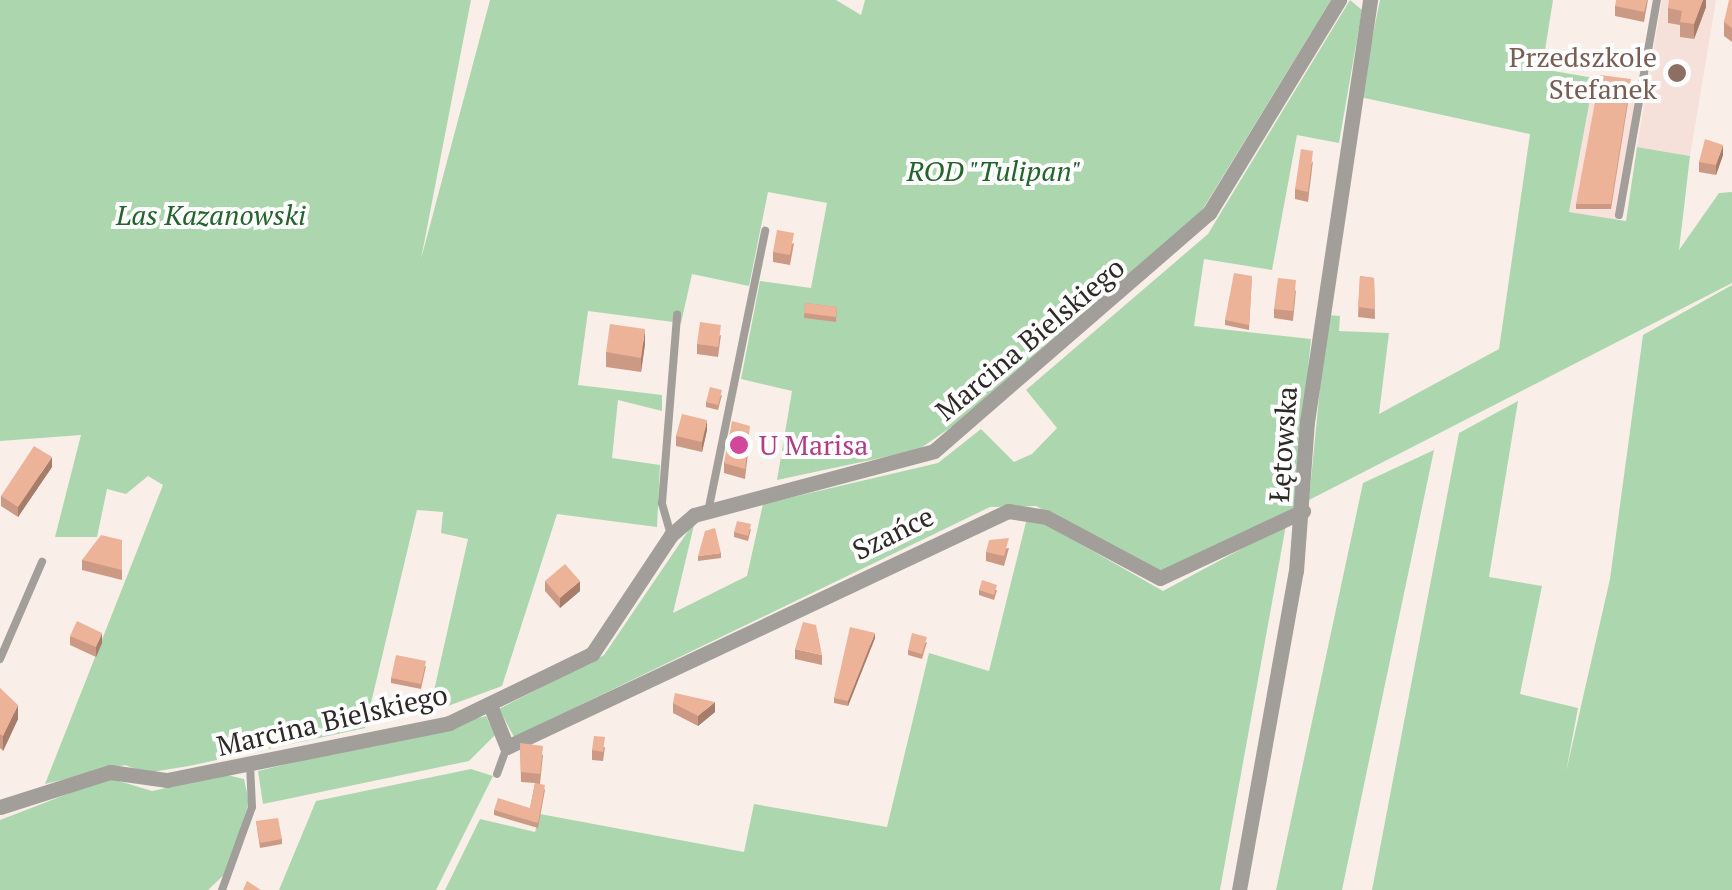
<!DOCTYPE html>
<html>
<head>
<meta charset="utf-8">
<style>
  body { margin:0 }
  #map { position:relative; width:1732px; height:890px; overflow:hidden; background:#faeee9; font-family:"PT Serif",serif }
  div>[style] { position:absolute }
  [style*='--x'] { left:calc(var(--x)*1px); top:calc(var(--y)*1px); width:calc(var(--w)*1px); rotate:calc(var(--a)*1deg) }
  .built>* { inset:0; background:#f5e1d9 }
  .industrial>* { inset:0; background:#fbe1db }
  .green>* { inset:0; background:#acd7ae }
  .lane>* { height:8px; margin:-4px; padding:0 4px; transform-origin:4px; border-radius:4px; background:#a29f9b }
  .street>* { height:15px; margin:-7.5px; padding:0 7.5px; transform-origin:7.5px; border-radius:7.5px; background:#a29f9b }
  .wall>* { inset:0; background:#cc9a84 }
  .shaded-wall>* { inset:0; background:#a67d6b }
  .building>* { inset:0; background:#edb399 }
  .dots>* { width:28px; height:28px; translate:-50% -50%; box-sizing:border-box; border:5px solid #fefefe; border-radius:50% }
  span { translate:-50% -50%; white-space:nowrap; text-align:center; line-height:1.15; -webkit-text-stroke:8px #fefefe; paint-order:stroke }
  .education-label { font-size:28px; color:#785e54 }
  .right { translate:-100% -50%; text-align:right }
  .park-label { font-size:28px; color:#24642d; font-style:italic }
  .street-label { font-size:28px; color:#2d2927 }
  .hotel-label { font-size:28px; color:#b23c85 }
  .left { translate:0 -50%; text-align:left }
</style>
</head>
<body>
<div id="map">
  <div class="built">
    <i style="clip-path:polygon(1662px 0,1716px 0,1690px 156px,1637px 147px)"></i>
  </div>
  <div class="industrial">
    <i style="clip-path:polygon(1594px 78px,1639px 85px,1617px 220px,1569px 212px)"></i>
  </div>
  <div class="green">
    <i style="clip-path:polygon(0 0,471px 0,421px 259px,490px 0,836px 0,861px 15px,865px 0,1331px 0,1201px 212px,999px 394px,918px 450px,777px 480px,792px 391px,741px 379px,760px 281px,811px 288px,827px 203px,768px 192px,749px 286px,692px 274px,681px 323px,588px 311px,578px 385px,662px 395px,662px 411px,618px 400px,612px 458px,660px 465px,657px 527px,557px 514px,502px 686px,429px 713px,468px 539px,441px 533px,443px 512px,417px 510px,365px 728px,189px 766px,146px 773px,125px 765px,45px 784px,163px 485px,148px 476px,126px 494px,107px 489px,97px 537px,55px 537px,81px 435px,0 441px)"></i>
    <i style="clip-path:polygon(1350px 0,1362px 10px,1339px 143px,1297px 135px,1272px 270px,1204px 259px,1194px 326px,1311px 339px,1294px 513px,1157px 573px,1036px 506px,990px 507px,514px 737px,499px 709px,604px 655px,695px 521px,673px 613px,747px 576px,763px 504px,938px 463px,981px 429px,1014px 462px,1032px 454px,1057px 428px,1026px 390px,1208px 234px)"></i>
    <i style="clip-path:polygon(1380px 0,1553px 0,1542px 69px,1594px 78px,1569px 212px,1626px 221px,1637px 147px,1690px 156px,1679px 250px,1719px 193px,1732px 192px,1732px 283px,1309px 500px,1327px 315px,1340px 316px,1339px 331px,1389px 333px,1379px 414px,1499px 349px,1530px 134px,1360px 97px)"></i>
    <i style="clip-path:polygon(1732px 285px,1732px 890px,1372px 890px,1459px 433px,1518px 401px,1489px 577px,1542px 586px,1520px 694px,1578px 708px,1566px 772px,1610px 579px,1643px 335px)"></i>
    <i style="clip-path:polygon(1434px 450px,1342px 890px,1276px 890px,1363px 483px)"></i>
    <i style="clip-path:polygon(1028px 514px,1163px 591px,1286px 525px,1220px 890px,445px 890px,480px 819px,535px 832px,540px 814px,744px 852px,754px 804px,887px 827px,929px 653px,989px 671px)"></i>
    <i style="clip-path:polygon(486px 716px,495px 735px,469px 761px,263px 804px,258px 771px)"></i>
    <i style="clip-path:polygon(471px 769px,493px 776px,436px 890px,279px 890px,316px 801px)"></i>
    <i style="clip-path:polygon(227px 775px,244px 779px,249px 802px,227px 872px,208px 890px,0 890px,0 820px,109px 778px,152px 791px)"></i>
  </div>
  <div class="lane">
    <i style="--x:1619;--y:215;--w:218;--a:-80"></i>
    <i style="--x:709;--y:507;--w:282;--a:-78.5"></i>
    <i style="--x:671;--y:535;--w:33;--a:-106"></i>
    <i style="--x:662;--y:503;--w:189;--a:-85.4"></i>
    <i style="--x:0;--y:659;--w:106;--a:-66.6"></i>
    <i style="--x:497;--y:774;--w:29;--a:-70"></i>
    <i style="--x:222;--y:890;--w:88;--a:-70.1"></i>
    <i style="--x:252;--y:807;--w:42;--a:-92.7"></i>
  </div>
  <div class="street">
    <i style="--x:490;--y:705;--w:45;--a:68"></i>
    <i style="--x:507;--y:747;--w:554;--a:-25.22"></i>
    <i style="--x:1008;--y:511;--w:38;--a:9"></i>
    <i style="--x:1046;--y:517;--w:129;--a:28.2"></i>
    <i style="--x:1160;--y:578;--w:158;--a:-25.1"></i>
    <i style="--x:0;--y:807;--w:115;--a:-17.7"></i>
    <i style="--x:110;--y:772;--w:58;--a:8"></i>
    <i style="--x:167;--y:780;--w:288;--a:-11.4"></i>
    <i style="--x:449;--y:723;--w:159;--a:-25.8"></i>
    <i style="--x:592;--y:654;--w:143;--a:-56.4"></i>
    <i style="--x:671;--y:535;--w:30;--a:-41"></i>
    <i style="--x:694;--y:515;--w:248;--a:-14.9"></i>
    <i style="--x:934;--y:451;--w:364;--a:-40.9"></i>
    <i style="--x:1209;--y:213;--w:250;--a:-58.6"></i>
    <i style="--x:1239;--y:890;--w:324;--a:-79.9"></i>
    <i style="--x:1296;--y:571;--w:149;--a:-85.8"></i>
    <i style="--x:1307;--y:422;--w:427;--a:-81.5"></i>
  </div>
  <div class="wall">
    <i style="clip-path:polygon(1648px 0,1644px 22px,1615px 16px,1615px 6px)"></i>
    <i style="clip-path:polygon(1706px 0,1706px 7px,1694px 39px,1680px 37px,1680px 25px,1668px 23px,1668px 8px)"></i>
    <i style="clip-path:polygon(1732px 0,1732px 42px,1724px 36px,1724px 22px)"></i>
    <i style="clip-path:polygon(1631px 84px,1611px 209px,1576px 209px,1576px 204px)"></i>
    <i style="clip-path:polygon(1723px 155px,1716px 175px,1699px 172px,1699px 162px)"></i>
    <i style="clip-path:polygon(1313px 161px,1308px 202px,1295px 199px,1295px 189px)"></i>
    <i style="clip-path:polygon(794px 243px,790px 265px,773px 262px,773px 252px)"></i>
    <i style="clip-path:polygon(1252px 276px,1249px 330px,1225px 325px,1225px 320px)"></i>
    <i style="clip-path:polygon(1360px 276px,1374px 278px,1375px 319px,1358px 317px)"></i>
    <i style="clip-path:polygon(1296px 290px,1293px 321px,1274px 318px,1274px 309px)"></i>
    <i style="clip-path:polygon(805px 303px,837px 307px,836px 322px,804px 318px)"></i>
    <i style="clip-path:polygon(721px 335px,718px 357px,697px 354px,697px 344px)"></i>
    <i style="clip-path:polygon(645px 344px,641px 372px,606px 367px,606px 352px)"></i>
    <i style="clip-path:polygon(722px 395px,718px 410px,706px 407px,706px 402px)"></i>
    <i style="clip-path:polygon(707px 430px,702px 452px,676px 446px,676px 436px)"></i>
    <i style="clip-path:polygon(750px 436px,745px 479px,724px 473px,724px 463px)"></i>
    <i style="clip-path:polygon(52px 467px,18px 517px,1px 506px,1px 496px)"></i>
    <i style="clip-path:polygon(751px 529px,748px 541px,734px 537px,734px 532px)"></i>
    <i style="clip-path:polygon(122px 540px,122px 580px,82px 570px,82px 560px)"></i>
    <i style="clip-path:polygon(1009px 548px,1004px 566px,986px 561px,986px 552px)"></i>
    <i style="clip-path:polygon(721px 553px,721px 558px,698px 561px,698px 556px)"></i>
    <i style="clip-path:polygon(545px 581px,580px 591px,560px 608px,545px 591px)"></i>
    <i style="clip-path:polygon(979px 590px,997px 590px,994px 600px,979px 595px)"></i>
    <i style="clip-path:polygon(70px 636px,102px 643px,96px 657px,70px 645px)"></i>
    <i style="clip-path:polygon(875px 638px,848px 706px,834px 703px,834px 698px)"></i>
    <i style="clip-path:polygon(927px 642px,922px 659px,908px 655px,908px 650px)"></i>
    <i style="clip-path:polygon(795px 649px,822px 655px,822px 665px,795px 659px)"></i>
    <i style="clip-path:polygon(426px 666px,421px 689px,391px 683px,391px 678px)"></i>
    <i style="clip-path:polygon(0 688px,18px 719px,3px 751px,0 748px)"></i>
    <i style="clip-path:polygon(673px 703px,715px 712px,698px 726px,673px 713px)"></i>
    <i style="clip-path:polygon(520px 743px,543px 755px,540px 784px,545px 790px,538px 828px,494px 815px,494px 810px,530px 808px,535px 783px,521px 782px)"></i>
    <i style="clip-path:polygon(605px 747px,603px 761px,592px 760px,592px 750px)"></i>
    <i style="clip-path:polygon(256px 821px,282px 839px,282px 844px,260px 848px)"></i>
  </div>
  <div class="shaded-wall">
    <i style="clip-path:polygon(1703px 0,1706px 0,1706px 7px,1694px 39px,1694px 24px)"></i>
    <i style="clip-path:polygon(1723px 145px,1723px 155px,1716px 175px,1716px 165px)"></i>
    <i style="clip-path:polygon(645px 329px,645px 344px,641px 372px,641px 358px)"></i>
    <i style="clip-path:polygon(707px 420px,707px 430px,702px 452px,702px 442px)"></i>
    <i style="clip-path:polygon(52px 457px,52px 467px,18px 517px,18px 507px)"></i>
    <i style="clip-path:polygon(580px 581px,580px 591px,560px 608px,560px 598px)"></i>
    <i style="clip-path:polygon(102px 633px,102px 643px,96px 657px,96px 647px)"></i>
    <i style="clip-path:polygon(875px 633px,875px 638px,848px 706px,848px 701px)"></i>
    <i style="clip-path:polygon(715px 702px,715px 712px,698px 726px,698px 716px)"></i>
    <i style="clip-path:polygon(18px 705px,18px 719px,3px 751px,3px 736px)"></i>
  </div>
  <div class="building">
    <i style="clip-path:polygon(1616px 0,1647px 0,1644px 12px,1615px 6px)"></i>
    <i style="clip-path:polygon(1669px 0,1703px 0,1694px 24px,1680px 22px,1682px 11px,1668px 8px)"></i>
    <i style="clip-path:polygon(1729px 0,1732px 0,1732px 28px,1724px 22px)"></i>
    <i style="clip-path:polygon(1600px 75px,1631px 79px,1611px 204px,1576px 204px)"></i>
    <i style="clip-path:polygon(1705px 139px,1723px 145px,1716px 165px,1699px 162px)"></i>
    <i style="clip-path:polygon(1301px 149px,1313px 151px,1308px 192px,1295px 189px)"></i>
    <i style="clip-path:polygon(777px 230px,794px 233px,790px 255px,773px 252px)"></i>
    <i style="clip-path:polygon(1234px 273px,1252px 276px,1249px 325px,1225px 320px)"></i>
    <i style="clip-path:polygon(1360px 276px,1374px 278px,1375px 309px,1358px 307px)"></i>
    <i style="clip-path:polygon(1278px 278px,1296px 280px,1293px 311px,1274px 309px)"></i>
    <i style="clip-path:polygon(805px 303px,837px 307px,836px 317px,804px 313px)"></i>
    <i style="clip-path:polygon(700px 322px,721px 325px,718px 347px,697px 344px)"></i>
    <i style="clip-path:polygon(610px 324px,645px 329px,641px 358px,606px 352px)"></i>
    <i style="clip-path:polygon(710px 387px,722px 390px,718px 405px,706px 402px)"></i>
    <i style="clip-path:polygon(682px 414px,707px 420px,702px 442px,676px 436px)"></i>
    <i style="clip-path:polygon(732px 421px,750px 426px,745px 469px,724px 463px)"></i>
    <i style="clip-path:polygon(34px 446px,52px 457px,18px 507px,1px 496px)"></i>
    <i style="clip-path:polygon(737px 521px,751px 524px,748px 536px,734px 532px)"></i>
    <i style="clip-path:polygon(715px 528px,721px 553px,698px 556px,705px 531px)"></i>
    <i style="clip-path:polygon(101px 535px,122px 540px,122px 570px,82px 560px)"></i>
    <i style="clip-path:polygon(1009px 538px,1004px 556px,986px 552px,989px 540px)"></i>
    <i style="clip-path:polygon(565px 564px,580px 581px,560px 598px,545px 581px)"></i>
    <i style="clip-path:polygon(982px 580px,997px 585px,994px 595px,979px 590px)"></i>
    <i style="clip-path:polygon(77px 621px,102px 633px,96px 647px,70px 636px)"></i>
    <i style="clip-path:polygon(803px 622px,816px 625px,822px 655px,795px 649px)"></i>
    <i style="clip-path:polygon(850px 627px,875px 633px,848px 701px,834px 698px)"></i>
    <i style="clip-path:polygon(912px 633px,927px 637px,922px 654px,908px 650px)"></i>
    <i style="clip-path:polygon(396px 655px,426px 661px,421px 684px,391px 678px)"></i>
    <i style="clip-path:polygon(0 688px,18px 705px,3px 736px,0 734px)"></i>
    <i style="clip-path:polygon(675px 693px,715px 702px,698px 716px,673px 703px)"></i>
    <i style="clip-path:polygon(594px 736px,605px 737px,603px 752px,592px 750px)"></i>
    <i style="clip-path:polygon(520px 743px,543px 746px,540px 774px,521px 772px)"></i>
    <i style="clip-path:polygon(535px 783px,545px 785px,538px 823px,494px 810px,498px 798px,530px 808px)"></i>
    <i style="clip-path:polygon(278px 818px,282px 839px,260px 843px,256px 821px)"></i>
    <i style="clip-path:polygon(247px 881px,261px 890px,243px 890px)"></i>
  </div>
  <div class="dots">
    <i style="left:1677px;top:73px;background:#8d6e63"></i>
    <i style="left:739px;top:445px;background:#d1479c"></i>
  </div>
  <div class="education-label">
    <span class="right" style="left:1657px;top:73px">Przedszkole<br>Stefanek</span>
  </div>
  <div class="park-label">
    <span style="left:994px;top:171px">ROD "Tulipan"</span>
    <span style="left:211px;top:215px">Las Kazanowski</span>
  </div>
  <div class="street-label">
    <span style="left:1030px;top:339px;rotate:-40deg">Marcina Bielskiego</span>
    <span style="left:1283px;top:444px;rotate:-86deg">Łętowska</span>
    <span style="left:893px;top:533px;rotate:-26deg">Szańce</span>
    <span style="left:332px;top:720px;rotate:-13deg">Marcina Bielskiego</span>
  </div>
  <div class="hotel-label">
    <span class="left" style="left:759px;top:445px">U Marisa</span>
  </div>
</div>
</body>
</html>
